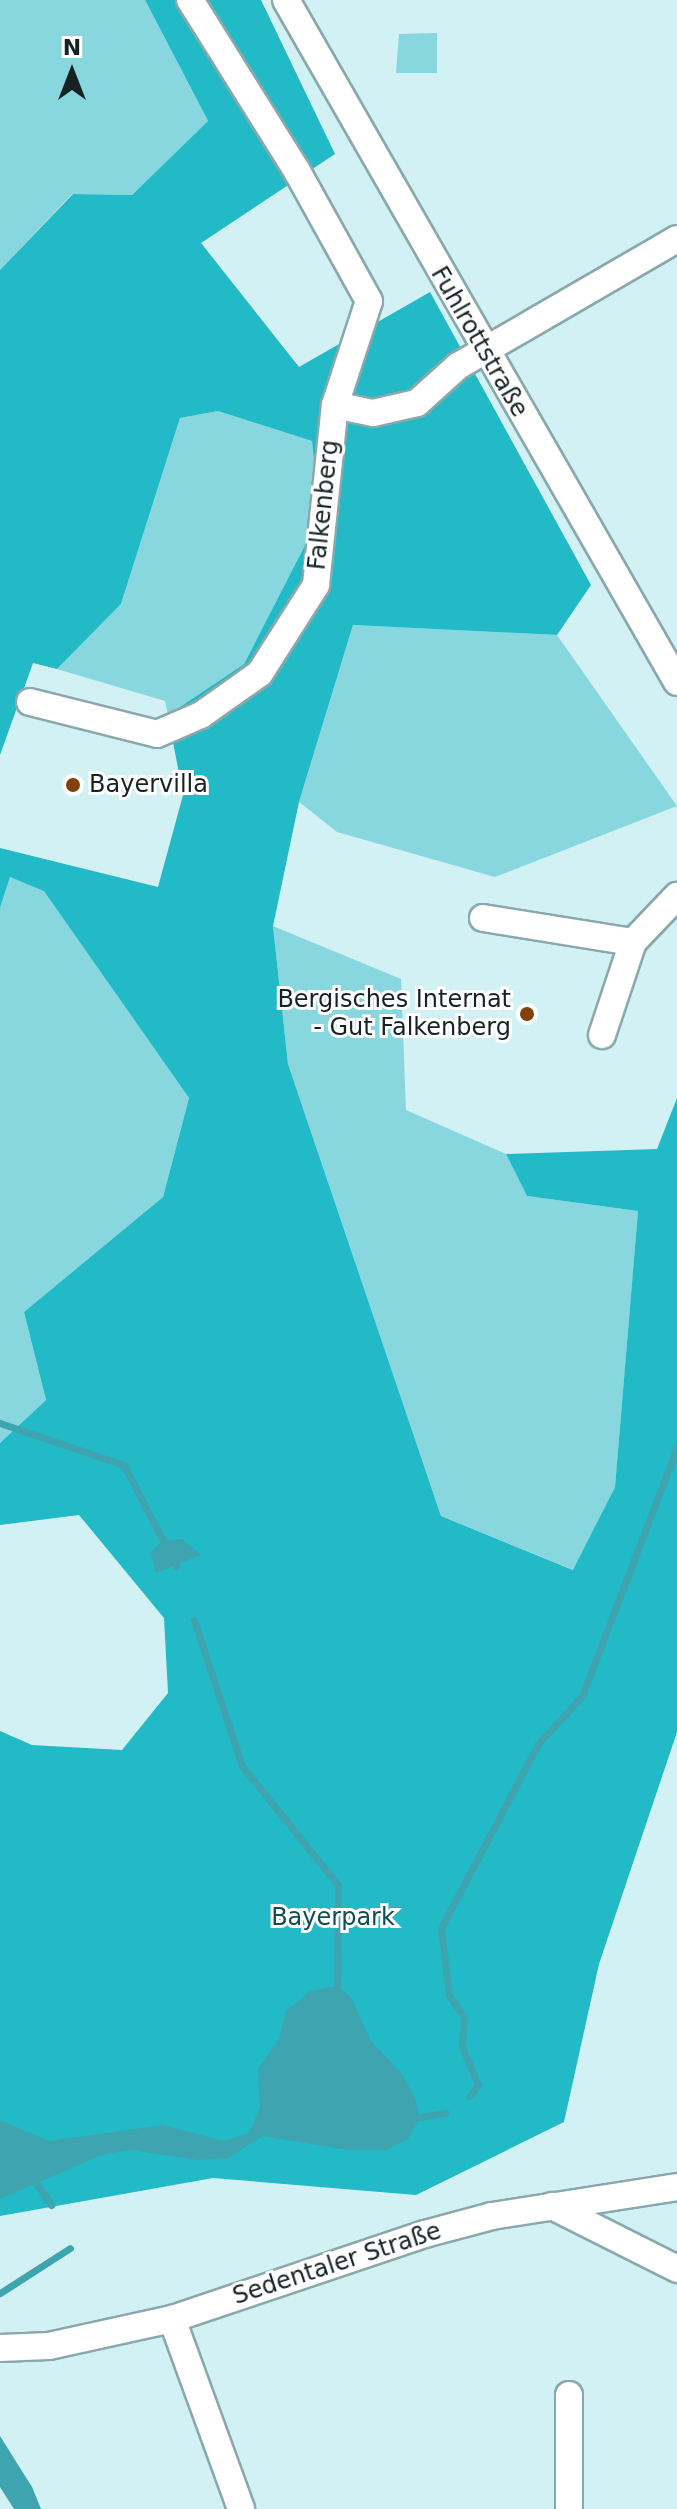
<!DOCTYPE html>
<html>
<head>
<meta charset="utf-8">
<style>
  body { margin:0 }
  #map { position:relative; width:677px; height:2509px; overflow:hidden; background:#d1f1f5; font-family:"DejaVu Sans",sans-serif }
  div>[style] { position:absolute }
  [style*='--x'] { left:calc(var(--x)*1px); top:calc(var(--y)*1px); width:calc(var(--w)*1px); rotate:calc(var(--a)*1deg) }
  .green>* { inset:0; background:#88d7df }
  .forest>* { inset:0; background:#23bac7 }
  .water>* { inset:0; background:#3ea4af }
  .stream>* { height:7px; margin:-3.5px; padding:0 3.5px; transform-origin:3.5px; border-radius:3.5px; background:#3ea4af }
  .roads { filter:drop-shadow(2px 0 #8aa8ab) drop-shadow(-2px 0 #8aa8ab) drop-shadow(0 2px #8aa8ab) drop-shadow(0 -2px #8aa8ab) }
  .minor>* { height:26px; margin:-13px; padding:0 13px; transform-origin:13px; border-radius:13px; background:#fff }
  .dots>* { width:22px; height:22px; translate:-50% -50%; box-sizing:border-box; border:4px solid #fff; border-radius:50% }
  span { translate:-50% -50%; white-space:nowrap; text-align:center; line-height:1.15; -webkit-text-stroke:6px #fff; paint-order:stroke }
  .street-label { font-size:24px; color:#162223 }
  .poi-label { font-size:24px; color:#162223 }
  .left { translate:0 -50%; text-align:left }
  .right { translate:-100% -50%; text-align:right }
  .park-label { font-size:24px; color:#114d52 }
  .north { position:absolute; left:32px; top:32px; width:80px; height:80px; -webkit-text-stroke:6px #fff; paint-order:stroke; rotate:0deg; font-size:22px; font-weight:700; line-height:32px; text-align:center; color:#162223 }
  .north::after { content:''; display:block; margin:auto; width:28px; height:36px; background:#162223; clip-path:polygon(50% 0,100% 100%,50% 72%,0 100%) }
</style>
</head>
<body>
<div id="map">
  <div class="green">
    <i style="clip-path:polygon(0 0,145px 0,208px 121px,132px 195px,72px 194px,0 270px)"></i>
    <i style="clip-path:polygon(437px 33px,437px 73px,396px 73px,399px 34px)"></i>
    <i style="clip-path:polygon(218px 411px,312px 441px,319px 518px,244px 664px,168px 715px,165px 701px,57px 669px,121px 604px,180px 418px)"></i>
    <i style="clip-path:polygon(353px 625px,557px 635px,677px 806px,495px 877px,337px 832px,299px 802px)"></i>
    <i style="clip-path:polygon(10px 877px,44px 890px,189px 1098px,163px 1197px,24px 1312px,46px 1400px,0 1443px,0 908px)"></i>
    <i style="clip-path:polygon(273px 926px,401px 979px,406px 1110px,506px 1154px,527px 1196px,638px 1211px,615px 1487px,574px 1570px,441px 1516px,288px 1064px)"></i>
  </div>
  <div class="forest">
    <i style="clip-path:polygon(145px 0,261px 0,335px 154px,201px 243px,299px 367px,430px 292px,591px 585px,557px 635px,353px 625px,299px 802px,273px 926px,288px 1064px,441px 1516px,573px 1570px,615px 1487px,638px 1211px,527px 1196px,506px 1154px,657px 1149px,677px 1098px,677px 1732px,599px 1964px,564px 2122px,416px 2195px,213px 2178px,0 2216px,0 1731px,32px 1745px,122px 1750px,168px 1693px,164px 1618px,79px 1515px,0 1525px,0 1443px,46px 1400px,24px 1312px,163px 1197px,189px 1098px,44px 891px,10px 877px,0 908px,0 848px,158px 887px,183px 795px,168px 715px,244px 664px,319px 518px,312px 441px,218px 411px,180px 418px,121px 604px,57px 669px,33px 663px,0 755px,0 270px,73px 194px,132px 195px,208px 121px)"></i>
  </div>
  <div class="water">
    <i style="clip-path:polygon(182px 1539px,201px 1555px,156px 1573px,151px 1552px,163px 1541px)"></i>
    <i style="clip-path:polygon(337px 1986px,351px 1997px,371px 2041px,402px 2074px,414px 2095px,420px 2118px,408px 2139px,387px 2150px,347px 2150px,262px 2136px,229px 2158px,198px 2160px,131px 2150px,104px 2154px,0 2199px,0 2120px,49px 2141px,163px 2125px,224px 2141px,249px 2133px,260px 2107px,258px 2069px,279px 2039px,286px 2011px,310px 1991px)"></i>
    <i style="clip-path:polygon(0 2436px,32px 2487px,41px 2509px,14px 2509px,0 2487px)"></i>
  </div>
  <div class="stream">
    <i style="--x:0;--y:1423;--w:131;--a:18.7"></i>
    <i style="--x:124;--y:1465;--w:114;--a:62.8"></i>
    <i style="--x:194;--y:1620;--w:154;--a:71.8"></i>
    <i style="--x:242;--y:1766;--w:153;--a:51.1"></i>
    <i style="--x:338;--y:1885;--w:107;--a:90.5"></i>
    <i style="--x:470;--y:2096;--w:14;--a:-54"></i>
    <i style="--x:478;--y:2085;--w:41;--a:-112.8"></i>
    <i style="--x:462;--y:2047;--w:30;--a:-86"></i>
    <i style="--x:464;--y:2017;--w:27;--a:-124"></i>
    <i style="--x:449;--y:1995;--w:67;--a:-96.8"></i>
    <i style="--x:441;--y:1928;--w:208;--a:-62.2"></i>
    <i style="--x:538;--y:1744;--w:65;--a:-47.5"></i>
    <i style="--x:582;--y:1696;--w:267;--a:-69.1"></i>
    <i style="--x:413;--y:2118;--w:33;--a:-9"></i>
    <i style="--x:35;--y:2181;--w:29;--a:56"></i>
    <i style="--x:0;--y:2293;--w:83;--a:-32.7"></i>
  </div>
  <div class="roads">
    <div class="minor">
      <i style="--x:286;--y:0;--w:786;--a:60.17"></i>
      <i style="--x:335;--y:405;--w:39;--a:12"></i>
      <i style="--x:373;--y:413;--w:45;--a:-12.8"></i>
      <i style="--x:417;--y:403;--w:55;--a:-42.1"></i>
      <i style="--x:458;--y:366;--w:253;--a:-30.1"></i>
      <i style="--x:30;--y:702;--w:131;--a:14.1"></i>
      <i style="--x:157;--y:734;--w:48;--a:-23.4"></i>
      <i style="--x:201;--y:715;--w:72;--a:-35.4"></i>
      <i style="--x:260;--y:673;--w:104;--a:-57.5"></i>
      <i style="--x:316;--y:585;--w:181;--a:-84"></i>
      <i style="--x:335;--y:405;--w:109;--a:-71.9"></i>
      <i style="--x:369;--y:301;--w:149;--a:-119"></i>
      <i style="--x:297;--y:171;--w:202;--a:-122"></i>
      <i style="--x:483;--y:918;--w:152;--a:9.1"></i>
      <i style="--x:633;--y:942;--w:64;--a:-46.3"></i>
      <i style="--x:602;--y:1035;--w:98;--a:-71.6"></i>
      <i style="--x:552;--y:2206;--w:140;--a:26.7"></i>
      <i style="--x:172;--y:2319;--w:202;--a:70"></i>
      <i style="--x:0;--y:2348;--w:49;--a:-2.3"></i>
      <i style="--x:49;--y:2346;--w:126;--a:-12.4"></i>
      <i style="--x:172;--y:2319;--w:267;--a:-18.6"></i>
      <i style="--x:425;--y:2234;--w:69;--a:-15"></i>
      <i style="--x:492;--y:2216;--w:187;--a:-8.9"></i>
      <i style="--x:569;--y:2395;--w:114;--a:90"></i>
    </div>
  </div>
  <div class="dots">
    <i style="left:73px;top:785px;background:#824207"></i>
    <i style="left:527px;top:1014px;background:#824207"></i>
  </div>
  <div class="street-label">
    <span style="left:479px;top:342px;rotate:60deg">Fuhlrottstraße</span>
    <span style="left:324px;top:505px;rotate:-84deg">Falkenberg</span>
    <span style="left:337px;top:2264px;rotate:-18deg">Sedentaler Straße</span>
  </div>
  <div class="poi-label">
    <span class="left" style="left:89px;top:785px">Bayervilla</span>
    <span class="right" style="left:511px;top:1014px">Bergisches Internat<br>- Gut Falkenberg</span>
  </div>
  <div class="park-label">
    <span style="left:333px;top:1918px">Bayerpark</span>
  </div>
  <div class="north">N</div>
</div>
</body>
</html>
